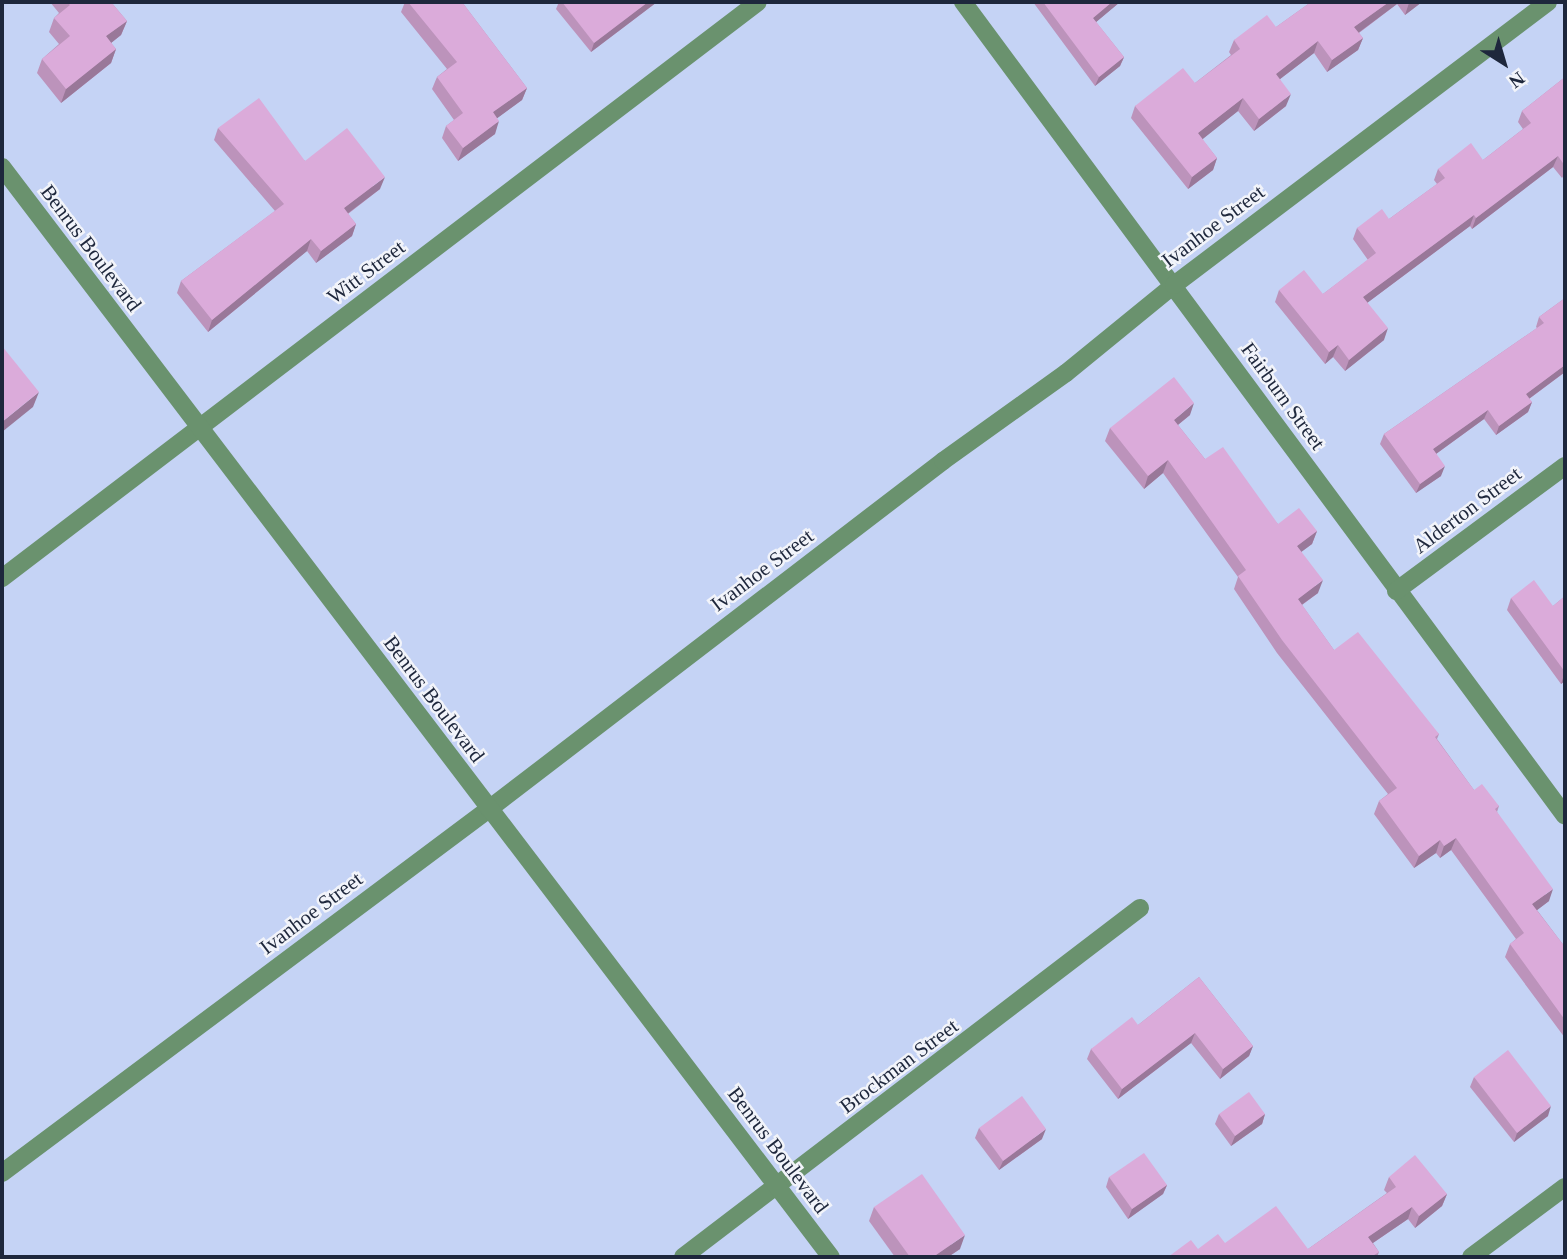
<!DOCTYPE html>
<html>
<head>
<meta charset="utf-8">
<style>
  body { margin:0 }
  #map { position:relative; width:1567px; height:1259px; overflow:hidden; background:#c5d3f5; font-family:Georgia,serif }
  div>[style] { position:absolute }
  [style*='--x'] { left:calc(var(--x)*1px); top:calc(var(--y)*1px); width:calc(var(--w)*1px); rotate:calc(var(--a)*1deg) }
  .minor>* { height:18px; margin:-9px; padding:0 9px; transform-origin:9px; border-radius:9px; background:#6a926e }
  .tertiary>* { height:18px; margin:-9px; padding:0 9px; transform-origin:9px; border-radius:9px; background:#6a926e }
  .wall>* { inset:0; background:#bc93bb }
  .shaded-wall>* { inset:0; background:#997899 }
  .building>* { inset:0; background:#dbabda }
  span { translate:-50% -50%; white-space:nowrap; text-align:center; line-height:1.15; -webkit-text-stroke:5px #f2f4fa; paint-order:stroke }
  .street-label { font-size:21px; color:#1e273c }
  .frame { position:absolute; inset:0; border:4px solid #1e273c; pointer-events:none }
  .north { position:absolute; left:1469px; top:28px; width:70px; height:70px; -webkit-text-stroke:5px #f2f4fa; paint-order:stroke; rotate:143deg; font-size:19px; font-weight:700; line-height:28px; text-align:center; color:#1e273c }
  .north::after { content:''; display:block; margin:auto; width:24px; height:32px; background:#1e273c; clip-path:polygon(50% 0,100% 100%,50% 72%,0 100%) }
</style>
</head>
<body>
<div id="map">
  <div class="minor">
    <i style="--x:963;--y:2;--w:1012;--a:53.51"></i>
    <i style="--x:2;--y:578;--w:950;--a:-37.3"></i>
    <i style="--x:1396;--y:591;--w:210;--a:-36.5"></i>
    <i style="--x:2;--y:1173;--w:608;--a:-36.78"></i>
    <i style="--x:489;--y:809;--w:572;--a:-37.47"></i>
    <i style="--x:943;--y:461;--w:151;--a:-35.6"></i>
    <i style="--x:1066;--y:373;--w:139;--a:-39.2"></i>
    <i style="--x:1174;--y:285;--w:469;--a:-37.1"></i>
    <i style="--x:683;--y:1257;--w:575;--a:-37.37"></i>
    <i style="--x:1471;--y:1257;--w:117;--a:-36.7"></i>
  </div>
  <div class="tertiary">
    <i style="--x:2;--y:167;--w:1369;--a:52.75"></i>
  </div>
  <div class="wall">
    <i style="clip-path:polygon(50px 2px,111px 2px,127px 21px,121px 35px,111px 43px,116px 49px,111px 63px,61px 103px,37px 73px,42px 59px,59px 44px,49px 32px,54px 18px,59px 13px)"></i>
    <i style="clip-path:polygon(405px 2px,462px 2px,527px 88px,522px 100px,497px 118px,495px 134px,458px 161px,442px 138px,446px 126px,454px 120px,432px 89px,437px 77px,447px 69px,401px 12px)"></i>
    <i style="clip-path:polygon(559px 2px,657px 2px,591px 52px,556px 9px)"></i>
    <i style="clip-path:polygon(1033px 2px,1120px 2px,1096px 22px,1124px 57px,1120px 66px,1095px 86px)"></i>
    <i style="clip-path:polygon(1311px 2px,1422px 2px,1405px 15px,1397px 4px,1359px 33px,1363px 38px,1358px 50px,1327px 72px,1314px 53px,1280px 79px,1286px 106px,1254px 131px,1238px 111px,1202px 139px,1217px 158px,1213px 170px,1188px 189px,1131px 118px,1135px 106px,1195px 83px,1231px 55px,1229px 52px,1234px 40px,1276px 27px)"></i>
    <i style="clip-path:polygon(1565px 77px,1565px 174px,1562px 178px,1553px 167px,1472px 229px,1470px 226px,1367px 303px,1384px 340px,1345px 371px,1333px 357px,1325px 364px,1275px 302px,1279px 290px,1323px 294px,1368px 260px,1353px 239px,1357px 228px,1389px 219px,1437px 184px,1434px 180px,1438px 169px,1483px 160px,1523px 129px,1518px 122px,1522px 111px)"></i>
    <i style="clip-path:polygon(218px 128px,380px 189px,348px 214px,356px 224px,352px 236px,316px 263px,307px 251px,208px 332px,177px 293px,181px 281px,275px 211px,214px 140px)"></i>
    <i style="clip-path:polygon(1565px 298px,1565px 372px,1529px 399px,1532px 402px,1528px 412px,1496px 435px,1484px 419px,1436px 454px,1441px 476px,1416px 493px,1380px 444px,1384px 434px,1537px 328px,1536px 327px,1539px 317px)"></i>
    <i style="clip-path:polygon(1190px 415px,1178px 425px,1205px 459px,1278px 524px,1317px 531px,1312px 544px,1301px 552px,1318px 593px,1302px 605px,1334px 650px,1439px 734px,1437px 739px,1474px 790px,1499px 806px,1497px 812px,1549px 901px,1537px 910px,1565px 947px,1565px 1038px,1505px 957px,1510px 944px,1516px 939px,1451px 850px,1440px 858px,1436px 853px,1414px 868px,1374px 814px,1379px 801px,1388px 794px,1277px 653px,1234px 589px,1238px 577px,1163px 473px,1144px 489px,1105px 441px,1110px 428px)"></i>
    <i style="clip-path:polygon(1565px 596px,1565px 681px,1561px 684px,1507px 610px,1511px 598px,1553px 606px)"></i>
    <i style="clip-path:polygon(1199px 977px,1253px 1046px,1249px 1056px,1220px 1079px,1191px 1043px,1118px 1099px,1087px 1059px,1091px 1049px,1138px 1025px)"></i>
    <i style="clip-path:polygon(1474px 1077px,1548px 1116px,1514px 1142px,1470px 1087px)"></i>
    <i style="clip-path:polygon(1219px 1114px,1265px 1114px,1262px 1124px,1231px 1146px,1215px 1124px)"></i>
    <i style="clip-path:polygon(979px 1128px,1042px 1139px,999px 1170px,975px 1138px)"></i>
    <i style="clip-path:polygon(1109px 1177px,1167px 1185px,1163px 1194px,1128px 1219px,1106px 1187px)"></i>
    <i style="clip-path:polygon(1389px 1177px,1447px 1194px,1442px 1206px,1415px 1228px,1408px 1219px,1373px 1243px,1379px 1252px,1377px 1257px,1168px 1257px,1225px 1243px,1308px 1249px,1387px 1193px,1384px 1190px)"></i>
    <i style="clip-path:polygon(874px 1207px,960px 1249px,948px 1257px,895px 1257px,869px 1221px)"></i>
  </div>
  <div class="shaded-wall">
    <i style="clip-path:polygon(648px 2px,657px 2px,591px 52px,594px 43px)"></i>
    <i style="clip-path:polygon(1112px 2px,1120px 2px,1089px 28px,1093px 18px)"></i>
    <i style="clip-path:polygon(1389px 2px,1398px 2px,1397px 4px,1350px 39px,1354px 27px)"></i>
    <i style="clip-path:polygon(1411px 2px,1422px 2px,1405px 15px,1409px 3px)"></i>
    <i style="clip-path:polygon(127px 21px,121px 35px,101px 51px,106px 36px)"></i>
    <i style="clip-path:polygon(1363px 38px,1358px 50px,1327px 72px,1332px 60px)"></i>
    <i style="clip-path:polygon(1318px 41px,1314px 53px,1271px 86px,1276px 74px)"></i>
    <i style="clip-path:polygon(116px 49px,111px 63px,61px 103px,66px 89px)"></i>
    <i style="clip-path:polygon(1124px 57px,1120px 66px,1095px 86px,1099px 77px)"></i>
    <i style="clip-path:polygon(527px 88px,522px 100px,488px 125px,493px 112px)"></i>
    <i style="clip-path:polygon(1291px 94px,1286px 106px,1254px 131px,1259px 119px)"></i>
    <i style="clip-path:polygon(1243px 98px,1238px 111px,1194px 146px,1198px 133px)"></i>
    <i style="clip-path:polygon(499px 121px,495px 134px,458px 161px,463px 148px)"></i>
    <i style="clip-path:polygon(1558px 156px,1553px 167px,1472px 229px,1476px 218px)"></i>
    <i style="clip-path:polygon(1217px 158px,1213px 170px,1188px 189px,1192px 177px)"></i>
    <i style="clip-path:polygon(385px 177px,380px 189px,339px 220px,344px 208px)"></i>
    <i style="clip-path:polygon(1474px 215px,1470px 226px,1359px 309px,1363px 297px)"></i>
    <i style="clip-path:polygon(356px 224px,352px 236px,316px 263px,321px 251px)"></i>
    <i style="clip-path:polygon(311px 239px,307px 251px,208px 332px,212px 320px)"></i>
    <i style="clip-path:polygon(1388px 328px,1384px 340px,1345px 371px,1349px 360px)"></i>
    <i style="clip-path:polygon(1338px 345px,1333px 357px,1325px 364px,1329px 352px)"></i>
    <i style="clip-path:polygon(1565px 365px,1565px 372px,1522px 404px,1526px 394px)"></i>
    <i style="clip-path:polygon(39px 392px,33px 407px,2px 432px,2px 422px)"></i>
    <i style="clip-path:polygon(1532px 402px,1528px 412px,1496px 435px,1499px 426px)"></i>
    <i style="clip-path:polygon(1194px 403px,1190px 415px,1169px 432px,1174px 420px)"></i>
    <i style="clip-path:polygon(1488px 410px,1484px 419px,1429px 459px,1433px 449px)"></i>
    <i style="clip-path:polygon(1168px 460px,1163px 473px,1144px 489px,1148px 476px)"></i>
    <i style="clip-path:polygon(1445px 466px,1441px 476px,1416px 493px,1420px 484px)"></i>
    <i style="clip-path:polygon(1317px 531px,1312px 544px,1293px 558px,1297px 546px)"></i>
    <i style="clip-path:polygon(1323px 580px,1318px 593px,1293px 611px,1298px 599px)"></i>
    <i style="clip-path:polygon(1565px 672px,1565px 681px,1561px 684px)"></i>
    <i style="clip-path:polygon(1456px 838px,1451px 850px,1440px 858px,1444px 846px)"></i>
    <i style="clip-path:polygon(1440px 840px,1436px 853px,1414px 868px,1419px 856px)"></i>
    <i style="clip-path:polygon(1553px 889px,1549px 901px,1528px 917px,1532px 904px)"></i>
    <i style="clip-path:polygon(1195px 1033px,1191px 1043px,1118px 1099px,1122px 1089px)"></i>
    <i style="clip-path:polygon(1253px 1046px,1249px 1056px,1220px 1079px,1223px 1069px)"></i>
    <i style="clip-path:polygon(1551px 1106px,1548px 1116px,1514px 1142px,1517px 1133px)"></i>
    <i style="clip-path:polygon(1265px 1114px,1262px 1124px,1231px 1146px,1235px 1136px)"></i>
    <i style="clip-path:polygon(1046px 1129px,1042px 1139px,999px 1170px,1003px 1161px)"></i>
    <i style="clip-path:polygon(1167px 1185px,1163px 1194px,1128px 1219px,1132px 1209px)"></i>
    <i style="clip-path:polygon(1447px 1194px,1442px 1206px,1415px 1228px,1419px 1216px)"></i>
    <i style="clip-path:polygon(1412px 1207px,1408px 1219px,1364px 1249px,1368px 1237px)"></i>
    <i style="clip-path:polygon(965px 1235px,960px 1249px,948px 1257px,933px 1257px)"></i>
  </div>
  <div class="building">
    <i style="clip-path:polygon(67px 2px,111px 2px,127px 21px,106px 36px,116px 49px,66px 89px,42px 59px,70px 36px,54px 18px,70px 5px)"></i>
    <i style="clip-path:polygon(408px 2px,462px 2px,527px 88px,493px 112px,499px 121px,463px 148px,446px 126px,463px 113px,437px 77px,457px 62px)"></i>
    <i style="clip-path:polygon(562px 2px,648px 2px,594px 43px)"></i>
    <i style="clip-path:polygon(1043px 2px,1112px 2px,1093px 18px,1124px 57px,1099px 77px)"></i>
    <i style="clip-path:polygon(1311px 2px,1389px 2px,1354px 27px,1363px 38px,1332px 60px,1318px 41px,1276px 74px,1291px 94px,1259px 119px,1243px 98px,1198px 133px,1217px 158px,1192px 177px,1135px 106px,1183px 68px,1195px 83px,1240px 49px,1234px 40px,1267px 15px,1276px 27px)"></i>
    <i style="clip-path:polygon(1565px 77px,1565px 166px,1558px 156px,1476px 218px,1474px 215px,1363px 297px,1388px 328px,1349px 360px,1338px 345px,1329px 352px,1279px 290px,1304px 270px,1323px 294px,1376px 253px,1357px 228px,1382px 209px,1389px 219px,1445px 178px,1438px 169px,1471px 143px,1483px 160px,1531px 123px,1522px 111px)"></i>
    <i style="clip-path:polygon(259px 98px,305px 161px,347px 128px,385px 177px,344px 208px,356px 224px,321px 251px,311px 239px,212px 320px,181px 281px,284px 204px,218px 128px)"></i>
    <i style="clip-path:polygon(1565px 298px,1565px 365px,1526px 394px,1532px 402px,1499px 426px,1488px 410px,1433px 449px,1445px 466px,1420px 484px,1384px 434px,1544px 323px,1539px 317px)"></i>
    <i style="clip-path:polygon(2px 346px,39px 392px,2px 422px)"></i>
    <i style="clip-path:polygon(1174px 377px,1194px 403px,1174px 420px,1205px 459px,1223px 447px,1278px 524px,1299px 508px,1317px 531px,1297px 546px,1323px 580px,1298px 599px,1334px 650px,1358px 632px,1439px 734px,1435px 737px,1474px 790px,1482px 784px,1499px 806px,1495px 809px,1553px 889px,1532px 904px,1565px 947px,1565px 1020px,1510px 944px,1524px 933px,1456px 838px,1444px 846px,1440px 840px,1419px 856px,1379px 801px,1397px 788px,1282px 640px,1238px 576px,1246px 570px,1168px 460px,1148px 476px,1110px 428px)"></i>
    <i style="clip-path:polygon(1534px 580px,1553px 606px,1565px 596px,1565px 672px,1511px 598px)"></i>
    <i style="clip-path:polygon(1199px 977px,1253px 1046px,1223px 1069px,1195px 1033px,1122px 1089px,1091px 1049px,1132px 1017px,1138px 1025px)"></i>
    <i style="clip-path:polygon(1508px 1050px,1551px 1106px,1517px 1133px,1474px 1077px)"></i>
    <i style="clip-path:polygon(1249px 1092px,1265px 1114px,1235px 1136px,1219px 1114px)"></i>
    <i style="clip-path:polygon(1022px 1096px,1046px 1129px,1003px 1161px,979px 1128px)"></i>
    <i style="clip-path:polygon(1144px 1153px,1167px 1185px,1132px 1209px,1109px 1177px)"></i>
    <i style="clip-path:polygon(1415px 1155px,1447px 1194px,1419px 1216px,1412px 1207px,1368px 1237px,1379px 1252px,1371px 1257px,1168px 1257px,1191px 1240px,1198px 1249px,1218px 1234px,1225px 1243px,1276px 1206px,1308px 1249px,1396px 1187px,1389px 1177px)"></i>
    <i style="clip-path:polygon(922px 1174px,965px 1235px,933px 1257px,910px 1257px,874px 1207px)"></i>
  </div>
  <div class="street-label">
    <span style="left:1213px;top:226px;rotate:-37deg">Ivanhoe Street</span>
    <span style="left:91px;top:248px;rotate:53deg">Benrus Boulevard</span>
    <span style="left:366px;top:272px;rotate:-37deg">Witt Street</span>
    <span style="left:1283px;top:396px;rotate:54deg">Fairburn Street</span>
    <span style="left:1467px;top:510px;rotate:-37deg">Alderton Street</span>
    <span style="left:762px;top:570px;rotate:-37deg">Ivanhoe Street</span>
    <span style="left:434px;top:699px;rotate:53deg">Benrus Boulevard</span>
    <span style="left:311px;top:913px;rotate:-37deg">Ivanhoe Street</span>
    <span style="left:899px;top:1066px;rotate:-37deg">Brockman Street</span>
    <span style="left:778px;top:1150px;rotate:53deg">Benrus Boulevard</span>
  </div>
  <div class="frame"></div>
  <div class="north">N</div>
</div>
</body>
</html>
